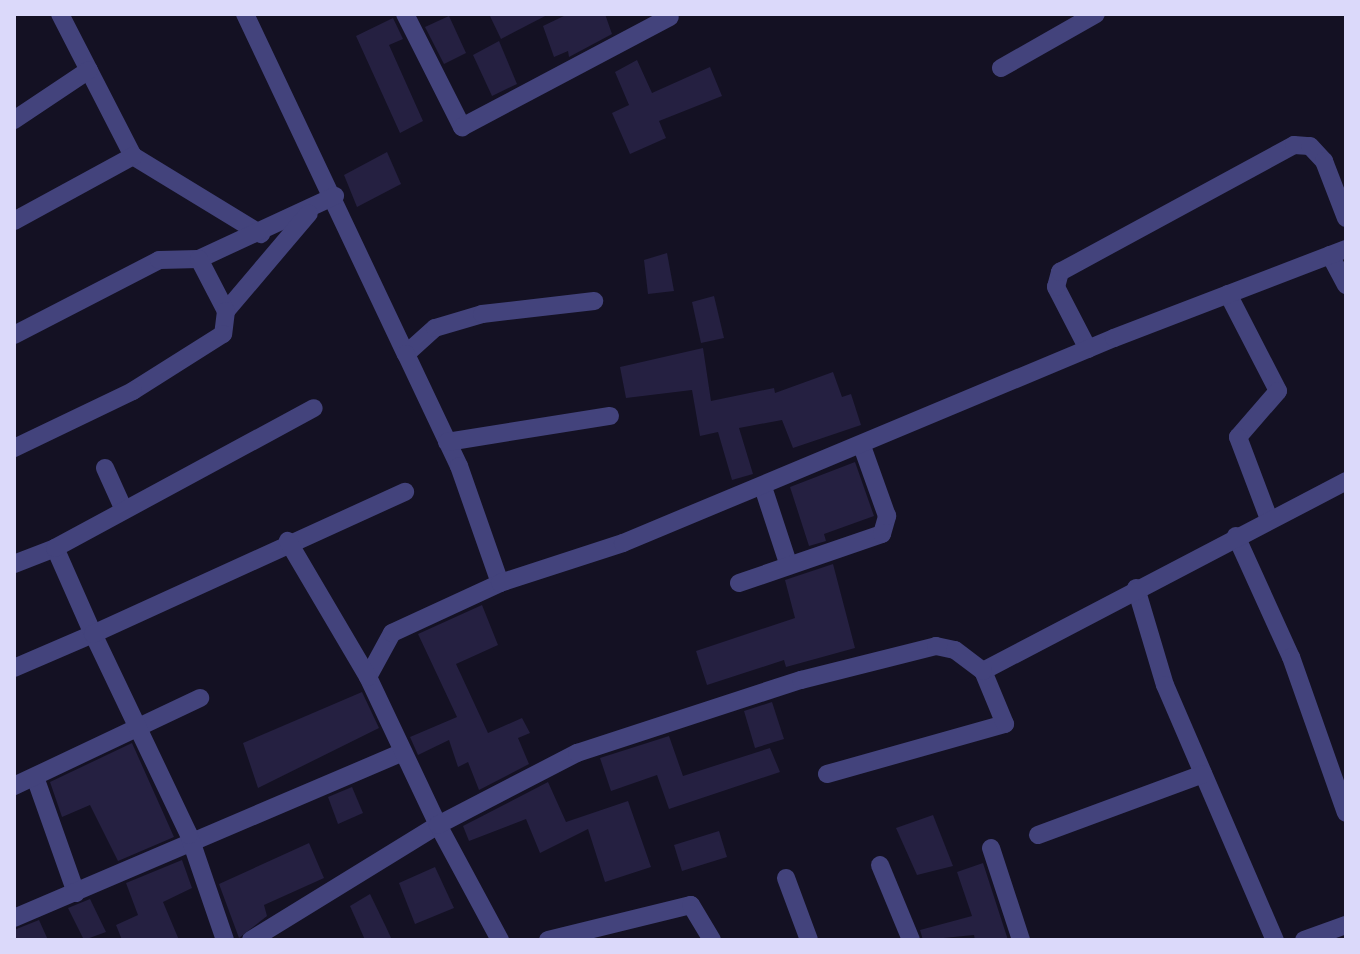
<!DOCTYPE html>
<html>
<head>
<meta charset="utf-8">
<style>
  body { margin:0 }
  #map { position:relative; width:1360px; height:954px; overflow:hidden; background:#141123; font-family:"PT Sans",sans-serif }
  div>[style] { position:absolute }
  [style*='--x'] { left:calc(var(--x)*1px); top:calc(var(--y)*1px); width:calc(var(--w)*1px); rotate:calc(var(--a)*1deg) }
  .building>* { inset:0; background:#252041 }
  .minor>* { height:18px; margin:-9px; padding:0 9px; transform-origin:9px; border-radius:9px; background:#43437c }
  span { translate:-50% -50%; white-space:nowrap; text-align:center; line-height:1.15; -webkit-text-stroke:6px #141123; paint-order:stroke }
  .frame { position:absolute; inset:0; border:16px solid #dbd9fa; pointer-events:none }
</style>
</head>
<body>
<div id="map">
  <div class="building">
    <i style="clip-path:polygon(489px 14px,549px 14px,501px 39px)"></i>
    <i style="clip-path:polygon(568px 14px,605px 14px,612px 34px,569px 57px,568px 51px,554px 57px,543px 26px)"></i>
    <i style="clip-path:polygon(449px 16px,466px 53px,444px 64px,425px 27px)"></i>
    <i style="clip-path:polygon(393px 18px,403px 39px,389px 45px,423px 121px,400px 133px,356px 36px)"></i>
    <i style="clip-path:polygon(499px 41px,517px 84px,492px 96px,473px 55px)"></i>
    <i style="clip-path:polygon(637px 60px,652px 93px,710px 67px,722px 96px,659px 121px,666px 138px,630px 154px,612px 113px,629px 105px,615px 72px)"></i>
    <i style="clip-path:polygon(387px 152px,401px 184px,357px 207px,344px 175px)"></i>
    <i style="clip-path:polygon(667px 253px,674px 291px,648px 294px,644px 260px)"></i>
    <i style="clip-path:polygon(714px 296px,724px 338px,701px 343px,692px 302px)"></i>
    <i style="clip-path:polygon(703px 348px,711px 401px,774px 388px,775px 393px,833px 372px,842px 397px,851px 394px,861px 425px,793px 448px,782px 420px,739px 428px,753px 474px,732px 480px,718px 432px,700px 436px,692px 390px,626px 398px,620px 367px)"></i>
    <i style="clip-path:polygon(855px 462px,874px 516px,824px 534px,826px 541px,809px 546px,790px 487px)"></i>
    <i style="clip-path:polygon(833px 564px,855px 648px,786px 667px,784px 660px,707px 685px,696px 651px,795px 618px,785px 580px)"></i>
    <i style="clip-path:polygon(482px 605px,498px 645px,456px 664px,488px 733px,522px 718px,530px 733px,518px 738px,529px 764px,479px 790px,468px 762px,458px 767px,449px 740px,418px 755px,410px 737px,457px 717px,418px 634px)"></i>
    <i style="clip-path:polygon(362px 692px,379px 728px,258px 788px,243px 743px)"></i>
    <i style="clip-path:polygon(772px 702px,784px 739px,755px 748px,744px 711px)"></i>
    <i style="clip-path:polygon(669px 736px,683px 776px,770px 748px,780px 772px,669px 809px,657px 775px,611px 791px,600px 758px)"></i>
    <i style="clip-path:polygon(132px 743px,174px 837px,118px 861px,90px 805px,62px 817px,50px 782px)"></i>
    <i style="clip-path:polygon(548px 782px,566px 822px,628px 801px,651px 867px,605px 882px,588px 829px,540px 853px,526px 819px,469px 841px,463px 826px)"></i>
    <i style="clip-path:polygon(352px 787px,363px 813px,338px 824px,328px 797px)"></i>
    <i style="clip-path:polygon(933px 815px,953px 866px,917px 875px,896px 828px)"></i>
    <i style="clip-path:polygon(719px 831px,727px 857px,682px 871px,674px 845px)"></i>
    <i style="clip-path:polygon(309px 843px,324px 878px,264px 905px,267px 916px,239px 938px,219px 884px)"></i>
    <i style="clip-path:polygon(182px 860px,192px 888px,163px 902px,179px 940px,122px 940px,116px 925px,138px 915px,126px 883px)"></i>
    <i style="clip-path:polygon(983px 863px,1008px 940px,975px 940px,974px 935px,923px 940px,920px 930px,972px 916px,957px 872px)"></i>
    <i style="clip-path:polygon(435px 867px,454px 908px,415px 924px,399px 883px)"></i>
    <i style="clip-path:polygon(370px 894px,386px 927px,392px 940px,365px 940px,350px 906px)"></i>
    <i style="clip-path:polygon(90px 899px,106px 932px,84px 940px,68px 908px)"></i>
    <i style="clip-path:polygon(39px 920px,48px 940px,14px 940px,14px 930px)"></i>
  </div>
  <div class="minor">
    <i style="--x:60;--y:14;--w:160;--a:62.8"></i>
    <i style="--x:133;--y:156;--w:150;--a:31.4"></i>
    <i style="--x:245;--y:14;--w:376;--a:64.7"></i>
    <i style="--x:406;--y:354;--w:39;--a:-42"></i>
    <i style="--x:435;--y:328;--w:49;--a:-16.6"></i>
    <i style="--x:482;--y:314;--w:113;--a:-6.6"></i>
    <i style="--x:405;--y:14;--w:127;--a:63.2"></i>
    <i style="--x:462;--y:127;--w:235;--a:-27.9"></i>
    <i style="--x:1001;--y:68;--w:109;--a:-29.6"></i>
    <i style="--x:14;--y:120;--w:90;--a:-33.7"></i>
    <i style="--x:14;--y:221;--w:136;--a:-28.6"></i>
    <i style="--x:1330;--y:255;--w:34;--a:62"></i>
    <i style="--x:199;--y:259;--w:150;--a:-24.9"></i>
    <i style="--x:1228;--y:294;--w:109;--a:62.7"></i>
    <i style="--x:1278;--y:391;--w:61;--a:131"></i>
    <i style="--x:1238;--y:437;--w:88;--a:69.3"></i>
    <i style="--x:226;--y:311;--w:128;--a:-49.7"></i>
    <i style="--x:14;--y:335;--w:163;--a:-27.3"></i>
    <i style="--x:159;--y:260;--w:40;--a:-1.4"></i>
    <i style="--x:199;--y:259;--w:59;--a:62.6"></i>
    <i style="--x:226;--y:311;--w:23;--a:97"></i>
    <i style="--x:223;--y:334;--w:107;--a:147.7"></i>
    <i style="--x:133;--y:391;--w:132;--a:154.4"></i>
    <i style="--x:1088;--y:349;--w:70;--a:-117.3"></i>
    <i style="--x:1056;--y:287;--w:16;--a:-75"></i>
    <i style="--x:1060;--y:272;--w:266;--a:-28.5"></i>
    <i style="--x:1294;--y:145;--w:16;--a:4"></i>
    <i style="--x:1310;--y:146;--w:21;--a:47"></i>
    <i style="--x:1324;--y:161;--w:61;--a:68.9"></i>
    <i style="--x:406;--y:354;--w:124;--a:64.7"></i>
    <i style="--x:459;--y:466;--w:124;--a:70.7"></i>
    <i style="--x:447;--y:442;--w:165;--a:-9.1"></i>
    <i style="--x:105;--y:468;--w:46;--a:65.7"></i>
    <i style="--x:763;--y:487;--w:80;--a:71.8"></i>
    <i style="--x:1236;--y:536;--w:133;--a:65.6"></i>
    <i style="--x:1291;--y:657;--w:165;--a:70.6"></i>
    <i style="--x:14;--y:564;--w:44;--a:-21.3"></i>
    <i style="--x:739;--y:583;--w:151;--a:-18.9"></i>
    <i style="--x:882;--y:534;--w:19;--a:-74"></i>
    <i style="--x:887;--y:516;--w:74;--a:-109.7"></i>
    <i style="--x:1136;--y:588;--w:101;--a:73.4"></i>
    <i style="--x:1165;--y:685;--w:278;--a:66.7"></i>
    <i style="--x:14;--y:668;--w:86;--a:-23.3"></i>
    <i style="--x:93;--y:634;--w:94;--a:-113.8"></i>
    <i style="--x:55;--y:548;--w:294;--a:-28.4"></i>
    <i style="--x:368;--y:677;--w:50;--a:-61.4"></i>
    <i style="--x:392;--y:633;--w:119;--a:-24.8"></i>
    <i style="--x:500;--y:583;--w:129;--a:-18"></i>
    <i style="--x:623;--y:543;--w:532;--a:-22.66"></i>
    <i style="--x:1114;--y:338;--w:248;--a:-21"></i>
    <i style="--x:827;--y:774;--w:185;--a:-15.7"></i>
    <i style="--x:1005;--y:724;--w:57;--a:-112.5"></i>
    <i style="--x:983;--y:671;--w:410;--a:-27.6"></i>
    <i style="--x:35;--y:777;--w:123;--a:70.5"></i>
    <i style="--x:14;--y:786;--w:206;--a:-25.3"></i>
    <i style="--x:1038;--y:835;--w:176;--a:-20.3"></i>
    <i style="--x:991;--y:848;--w:97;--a:71.9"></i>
    <i style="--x:880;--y:865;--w:81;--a:67.5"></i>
    <i style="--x:786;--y:878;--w:66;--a:69.6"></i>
    <i style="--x:14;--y:918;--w:421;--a:-23.1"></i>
    <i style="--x:225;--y:940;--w:111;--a:-108.9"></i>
    <i style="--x:189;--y:835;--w:223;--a:-115.5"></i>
    <i style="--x:93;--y:634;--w:343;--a:-24.5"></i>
    <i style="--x:251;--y:940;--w:220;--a:-31.6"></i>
    <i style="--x:438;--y:825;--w:164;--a:-115.3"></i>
    <i style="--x:368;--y:677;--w:158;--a:-120.5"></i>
    <i style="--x:500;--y:940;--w:131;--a:-118.3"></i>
    <i style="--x:438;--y:825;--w:157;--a:-27.4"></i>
    <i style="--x:577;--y:753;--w:236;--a:-18.1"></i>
    <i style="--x:801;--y:680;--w:139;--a:-14.1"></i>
    <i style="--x:936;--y:646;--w:19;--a:12"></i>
    <i style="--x:955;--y:650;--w:35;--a:37"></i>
    <i style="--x:548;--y:940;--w:147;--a:-13.8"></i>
    <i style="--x:691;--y:905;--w:41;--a:59"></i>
    <i style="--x:1304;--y:940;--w:45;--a:-19.7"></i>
  </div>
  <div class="frame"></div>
</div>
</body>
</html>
